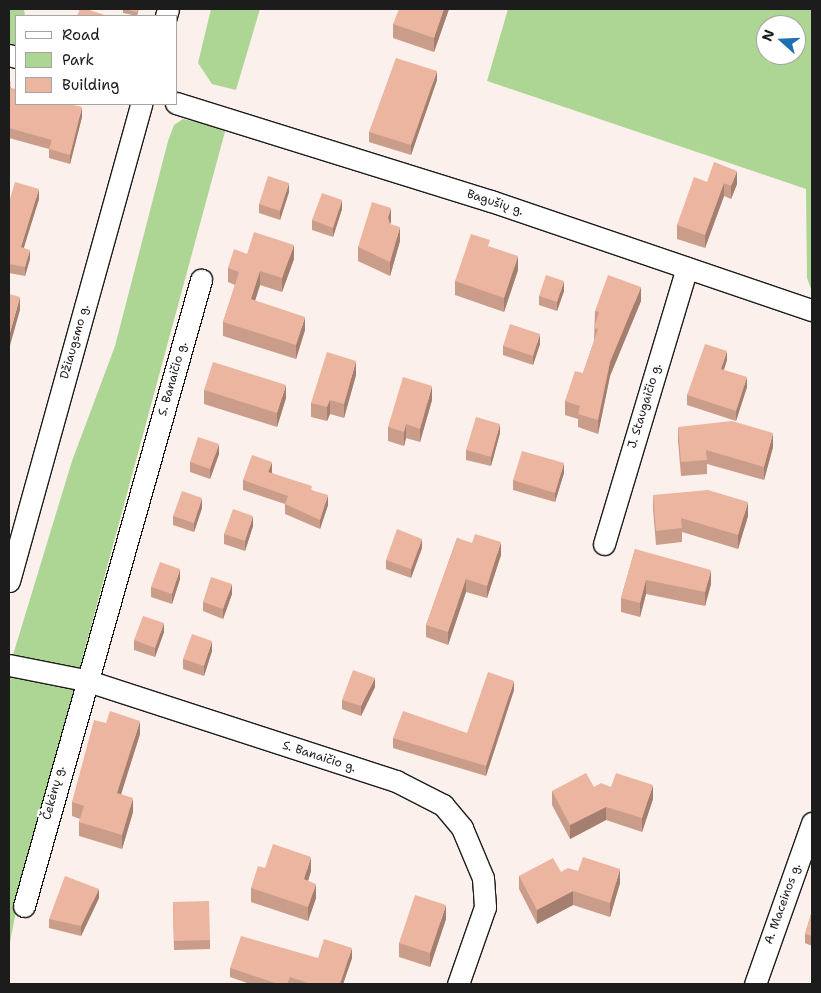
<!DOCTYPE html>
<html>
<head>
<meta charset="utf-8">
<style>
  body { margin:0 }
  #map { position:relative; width:821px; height:993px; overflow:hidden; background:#fbf0ec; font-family:"Shantell Sans",sans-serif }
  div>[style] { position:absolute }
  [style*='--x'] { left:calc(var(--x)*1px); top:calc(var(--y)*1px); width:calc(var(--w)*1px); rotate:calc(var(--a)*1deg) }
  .green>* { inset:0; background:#add694 }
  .roads { filter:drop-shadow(1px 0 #1c1c1c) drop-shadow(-1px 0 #1c1c1c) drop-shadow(0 1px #1c1c1c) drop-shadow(0 -1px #1c1c1c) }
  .minor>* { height:21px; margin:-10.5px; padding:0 10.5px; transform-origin:10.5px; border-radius:10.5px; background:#fff }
  .wall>* { inset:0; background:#ca9c8a }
  .shaded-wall>* { inset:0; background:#a47f70 }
  .building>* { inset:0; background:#ebb5a0 }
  span { translate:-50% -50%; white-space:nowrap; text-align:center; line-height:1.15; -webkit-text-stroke:4.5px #fff; paint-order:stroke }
  .street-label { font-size:12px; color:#1c1c1c }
  .frame { position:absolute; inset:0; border:10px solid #1c1c1c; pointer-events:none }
  .legend { position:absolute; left:15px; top:15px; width:162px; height:90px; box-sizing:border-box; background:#fff; border:1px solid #a4a4a4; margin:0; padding:6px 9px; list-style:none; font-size:15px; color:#1c1c1c }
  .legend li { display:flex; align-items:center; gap:10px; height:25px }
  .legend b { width:25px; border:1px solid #a4a4a4 }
  .north { position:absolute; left:756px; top:15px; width:50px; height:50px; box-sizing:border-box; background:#fff; border:1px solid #a4a4a4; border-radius:50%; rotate:290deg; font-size:14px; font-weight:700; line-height:20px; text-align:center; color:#1c1c1c }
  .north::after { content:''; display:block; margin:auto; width:18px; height:22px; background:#1f6fb2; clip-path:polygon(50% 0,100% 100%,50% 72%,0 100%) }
</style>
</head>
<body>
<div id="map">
  <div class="green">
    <i style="clip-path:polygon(9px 9px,24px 9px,25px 16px,16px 16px,16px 49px,9px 48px)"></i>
    <i style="clip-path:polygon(211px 9px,260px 9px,236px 90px,212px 84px,198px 63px)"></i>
    <i style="clip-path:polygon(evenodd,508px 9px,812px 9px,812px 292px,807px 278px,806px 189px,487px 81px,508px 9px,766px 25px,796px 25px,796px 55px,766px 55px,766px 25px)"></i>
    <i style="clip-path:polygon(183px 119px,226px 128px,21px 885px,9px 948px,9px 668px,72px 461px,115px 346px,168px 141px,174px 125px)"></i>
  </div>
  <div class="roads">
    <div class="minor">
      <i style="--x:166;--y:16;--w:7;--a:-74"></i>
      <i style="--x:9;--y:55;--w:7;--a:16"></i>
      <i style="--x:176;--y:103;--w:330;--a:17.3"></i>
      <i style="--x:491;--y:201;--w:339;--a:18.8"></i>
      <i style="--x:604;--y:544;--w:288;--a:-73.3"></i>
      <i style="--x:9;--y:581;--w:495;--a:-74.5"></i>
      <i style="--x:9;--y:665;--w:77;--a:11.2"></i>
      <i style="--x:85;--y:680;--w:327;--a:18"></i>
      <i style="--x:396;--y:781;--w:53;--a:27.1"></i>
      <i style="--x:443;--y:805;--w:30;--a:50"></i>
      <i style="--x:462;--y:828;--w:54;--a:67.2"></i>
      <i style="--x:483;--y:878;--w:29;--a:86"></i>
      <i style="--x:485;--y:907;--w:82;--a:109.3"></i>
      <i style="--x:24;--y:906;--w:651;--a:-74.21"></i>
      <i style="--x:755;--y:984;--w:171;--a:-70.5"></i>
    </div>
  </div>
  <div class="wall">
    <i style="clip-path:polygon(123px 9px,139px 9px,137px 16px,123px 13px)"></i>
    <i style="clip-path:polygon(449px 9px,434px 52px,393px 38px,393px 24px)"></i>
    <i style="clip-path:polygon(437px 80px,411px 155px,369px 142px,369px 132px)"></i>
    <i style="clip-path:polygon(9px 82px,11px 88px,82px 117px,70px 164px,49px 158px,49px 149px,9px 138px)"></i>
    <i style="clip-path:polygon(707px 182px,737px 184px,731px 199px,724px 196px,705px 248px,677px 239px,677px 225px)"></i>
    <i style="clip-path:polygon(289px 192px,280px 220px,259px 213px,259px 204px)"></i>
    <i style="clip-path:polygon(39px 199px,23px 248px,30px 259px,25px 276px,9px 273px,9px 202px)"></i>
    <i style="clip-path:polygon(342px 209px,333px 237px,312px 230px,312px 220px)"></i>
    <i style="clip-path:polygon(391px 222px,390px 224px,400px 241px,390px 276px,358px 261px,358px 247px)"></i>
    <i style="clip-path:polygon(490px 247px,518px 270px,504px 312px,455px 295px,455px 281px)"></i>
    <i style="clip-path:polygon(247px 254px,294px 259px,282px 292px,260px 285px,255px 301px,305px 330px,296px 359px,223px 336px,223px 322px,235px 285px,228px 282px,228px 268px)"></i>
    <i style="clip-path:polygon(564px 291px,557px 311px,539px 305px,539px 296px)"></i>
    <i style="clip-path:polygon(641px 301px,610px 376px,598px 434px,578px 427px,578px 419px,565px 415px,565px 401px,583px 373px,594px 341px,595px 311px)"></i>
    <i style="clip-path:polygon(540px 344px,533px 365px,503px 355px,503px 346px)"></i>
    <i style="clip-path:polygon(727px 360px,724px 370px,747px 387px,736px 421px,687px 405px,687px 395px)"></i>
    <i style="clip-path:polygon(356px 375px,344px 418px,330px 414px,327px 421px,311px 417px,311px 403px)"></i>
    <i style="clip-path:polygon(204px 390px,286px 398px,277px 427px,204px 404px)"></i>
    <i style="clip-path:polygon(432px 400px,420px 442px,406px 438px,404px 446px,388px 441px,388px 427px)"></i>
    <i style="clip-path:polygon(678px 427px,773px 447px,764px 480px,707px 464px,707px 474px,681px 476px,678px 441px)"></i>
    <i style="clip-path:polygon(500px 433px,491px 466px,466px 460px,466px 450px)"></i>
    <i style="clip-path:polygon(219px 454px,210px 479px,190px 472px,190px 462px)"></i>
    <i style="clip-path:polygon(272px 472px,272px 473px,312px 490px,328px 505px,320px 529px,285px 514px,285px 504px,243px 490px,243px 480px)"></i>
    <i style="clip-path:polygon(564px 473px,555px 502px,513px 490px,513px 480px)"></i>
    <i style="clip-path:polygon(653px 495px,748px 516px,738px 549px,682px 532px,682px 542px,656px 545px,653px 509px)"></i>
    <i style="clip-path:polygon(202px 508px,194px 532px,173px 525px,173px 516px)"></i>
    <i style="clip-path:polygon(253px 526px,245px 551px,224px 544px,224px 534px)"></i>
    <i style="clip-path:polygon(457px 538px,501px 555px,487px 598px,466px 592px,448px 645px,426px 637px,426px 625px)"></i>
    <i style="clip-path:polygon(422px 548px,411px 578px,386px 569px,386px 560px)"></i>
    <i style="clip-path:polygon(635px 549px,711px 584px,705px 606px,646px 594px,640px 617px,621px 612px,621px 598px)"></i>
    <i style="clip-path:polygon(180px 579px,172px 604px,151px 597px,151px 587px)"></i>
    <i style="clip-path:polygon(232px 594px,223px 619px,203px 611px,203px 602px)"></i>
    <i style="clip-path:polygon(164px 632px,155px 657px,134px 650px,134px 640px)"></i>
    <i style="clip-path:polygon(212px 651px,204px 676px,183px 669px,183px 659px)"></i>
    <i style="clip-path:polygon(375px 687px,361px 716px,342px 709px,342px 700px)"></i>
    <i style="clip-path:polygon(514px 690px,486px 776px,393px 748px,393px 738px,467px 733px)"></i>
    <i style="clip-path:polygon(140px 734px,121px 794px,133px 812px,122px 849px,79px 836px,79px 822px,80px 819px,72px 816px,72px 802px)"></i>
    <i style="clip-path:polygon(594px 787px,653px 799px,642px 832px,606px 820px,570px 839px,552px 805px,552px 791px)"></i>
    <i style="clip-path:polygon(265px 868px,311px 871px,308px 881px,316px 898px,308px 921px,251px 902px,251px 888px)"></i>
    <i style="clip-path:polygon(561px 872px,620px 883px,610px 917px,573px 905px,537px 924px,519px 889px,519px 876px)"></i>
    <i style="clip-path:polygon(99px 898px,81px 936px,49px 928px,49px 919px)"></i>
    <i style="clip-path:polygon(173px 902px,210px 940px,210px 949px,174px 950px)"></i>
    <i style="clip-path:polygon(812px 911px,812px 946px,805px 943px,805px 934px)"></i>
    <i style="clip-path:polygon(446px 919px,430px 967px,399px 957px,399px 943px)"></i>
    <i style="clip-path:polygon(318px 958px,352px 958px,343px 984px,250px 984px,230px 977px,230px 968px)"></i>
  </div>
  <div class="shaded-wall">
    <i style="clip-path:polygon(444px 9px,449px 9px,434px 52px,434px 38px)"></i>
    <i style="clip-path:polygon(437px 71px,437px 80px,411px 155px,411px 145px)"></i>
    <i style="clip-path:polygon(82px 107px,82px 117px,70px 164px,70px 155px)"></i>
    <i style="clip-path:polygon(737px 171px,737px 184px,731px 199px,731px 186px)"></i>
    <i style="clip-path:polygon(289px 183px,289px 192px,280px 220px,280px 211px)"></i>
    <i style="clip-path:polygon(724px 183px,724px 196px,705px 248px,705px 235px)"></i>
    <i style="clip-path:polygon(39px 189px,39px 199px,21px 257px,21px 247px)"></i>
    <i style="clip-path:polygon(342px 200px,342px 209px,333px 237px,333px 228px)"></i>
    <i style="clip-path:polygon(391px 208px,391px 222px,388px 231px,388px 217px)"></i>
    <i style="clip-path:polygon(400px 227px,400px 241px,390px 276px,390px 262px)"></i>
    <i style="clip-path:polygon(294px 245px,294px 259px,282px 292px,282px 278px)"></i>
    <i style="clip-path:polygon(30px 250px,30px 259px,25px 276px,25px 267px)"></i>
    <i style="clip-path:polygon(518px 256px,518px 270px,504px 312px,504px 298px)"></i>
    <i style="clip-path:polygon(260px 271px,260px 285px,251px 313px,251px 299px)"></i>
    <i style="clip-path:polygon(564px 281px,564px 291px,557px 311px,557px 302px)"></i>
    <i style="clip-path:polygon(641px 287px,641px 301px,610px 376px,598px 434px,598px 420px,610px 362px)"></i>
    <i style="clip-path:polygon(20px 297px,20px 310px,9px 349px,9px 336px)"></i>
    <i style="clip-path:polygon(305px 317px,305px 330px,296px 359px,296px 345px)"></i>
    <i style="clip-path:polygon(540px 334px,540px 344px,533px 365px,533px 356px)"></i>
    <i style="clip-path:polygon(727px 351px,727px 360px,721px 378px,721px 369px)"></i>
    <i style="clip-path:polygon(356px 361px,356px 375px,344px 418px,344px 404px)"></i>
    <i style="clip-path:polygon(747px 377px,747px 387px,736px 421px,736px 411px)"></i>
    <i style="clip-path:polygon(286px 385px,286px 398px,277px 427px,277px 413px)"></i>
    <i style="clip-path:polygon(432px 386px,432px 400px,420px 442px,420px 429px)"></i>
    <i style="clip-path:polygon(330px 400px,330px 414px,327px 421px,327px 407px)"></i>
    <i style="clip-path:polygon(406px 424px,406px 438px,404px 446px,404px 432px)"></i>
    <i style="clip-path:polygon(500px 424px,500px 433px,491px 466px,491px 457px)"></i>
    <i style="clip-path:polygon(773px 433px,773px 447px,764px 480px,764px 467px)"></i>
    <i style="clip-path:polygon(219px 444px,219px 454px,210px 479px,210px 469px)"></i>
    <i style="clip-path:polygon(272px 462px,272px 472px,268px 482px,268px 472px)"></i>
    <i style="clip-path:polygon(564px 463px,564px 473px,555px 502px,555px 493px)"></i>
    <i style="clip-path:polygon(328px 495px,328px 505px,320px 529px,320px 520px)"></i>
    <i style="clip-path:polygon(202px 498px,202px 508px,194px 532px,194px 523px)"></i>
    <i style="clip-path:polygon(748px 502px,748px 516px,738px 549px,738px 535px)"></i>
    <i style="clip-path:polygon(253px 516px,253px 526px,245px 551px,245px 541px)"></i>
    <i style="clip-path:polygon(422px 539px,422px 548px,411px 578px,411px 569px)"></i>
    <i style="clip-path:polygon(501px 542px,501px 555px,487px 598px,487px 586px)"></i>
    <i style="clip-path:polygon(180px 569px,180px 579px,172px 604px,172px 594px)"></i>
    <i style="clip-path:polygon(711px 570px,711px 584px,705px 606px,705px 592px)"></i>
    <i style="clip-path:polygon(466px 579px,466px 592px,448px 645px,448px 632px)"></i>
    <i style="clip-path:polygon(646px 580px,646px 594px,640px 617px,640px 603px)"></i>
    <i style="clip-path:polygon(232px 584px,232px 594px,223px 619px,223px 609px)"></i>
    <i style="clip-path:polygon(164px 623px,164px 632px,155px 657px,155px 648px)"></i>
    <i style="clip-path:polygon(212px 641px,212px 651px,204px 676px,204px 666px)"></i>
    <i style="clip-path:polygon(375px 678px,375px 687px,361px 716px,361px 706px)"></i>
    <i style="clip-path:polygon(514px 681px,514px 690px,486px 776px,486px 766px)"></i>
    <i style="clip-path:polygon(140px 721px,140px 734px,117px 807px,117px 793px)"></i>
    <i style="clip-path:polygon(653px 785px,653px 799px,642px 832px,642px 818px)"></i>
    <i style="clip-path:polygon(133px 798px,133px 812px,122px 849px,122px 835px)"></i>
    <i style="clip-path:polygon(606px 807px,606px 820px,570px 839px,570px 825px)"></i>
    <i style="clip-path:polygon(311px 857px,311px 871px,304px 893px,304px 879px)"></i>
    <i style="clip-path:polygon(620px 869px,620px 883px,610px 917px,610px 903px)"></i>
    <i style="clip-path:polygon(316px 884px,316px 898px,308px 921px,308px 907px)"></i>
    <i style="clip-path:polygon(99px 889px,99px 898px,81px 936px,81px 926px)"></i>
    <i style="clip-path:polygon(573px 891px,573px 905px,537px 924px,537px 910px)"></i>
    <i style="clip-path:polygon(446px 905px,446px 919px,430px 967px,430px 953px)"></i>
    <i style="clip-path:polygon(352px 948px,352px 958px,343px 984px,340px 984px)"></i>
  </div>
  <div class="building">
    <i style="clip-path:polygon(80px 9px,86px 9px,108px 16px,77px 16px)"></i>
    <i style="clip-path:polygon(124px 9px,138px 9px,137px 12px)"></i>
    <i style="clip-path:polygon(399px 9px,444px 9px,434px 38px,393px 24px)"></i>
    <i style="clip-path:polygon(396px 58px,437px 71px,411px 145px,369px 132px)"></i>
    <i style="clip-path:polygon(9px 82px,11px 82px,10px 88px,16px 89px,16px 104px,69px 104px,82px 107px,70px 155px,49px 149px,52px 140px,9px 128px)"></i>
    <i style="clip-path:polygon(714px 162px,737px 171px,731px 186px,724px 183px,705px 235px,677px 225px,694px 177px,707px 182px)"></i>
    <i style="clip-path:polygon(268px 176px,289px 183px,280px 211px,259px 204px)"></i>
    <i style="clip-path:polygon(15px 182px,39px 189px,21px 247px,30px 250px,25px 267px,9px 264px,9px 202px)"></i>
    <i style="clip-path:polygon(322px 193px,342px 200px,333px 228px,312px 220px)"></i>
    <i style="clip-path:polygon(372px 202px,391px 208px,388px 217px,390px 224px,400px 227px,390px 262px,358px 247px)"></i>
    <i style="clip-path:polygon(254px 232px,294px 245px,282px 278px,260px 271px,251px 299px,305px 317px,296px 345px,223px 322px,239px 272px,228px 268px,234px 249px,247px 254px)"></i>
    <i style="clip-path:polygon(471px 234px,490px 240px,488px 246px,518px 256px,504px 298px,455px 281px)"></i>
    <i style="clip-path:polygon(546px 275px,564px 281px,557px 302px,539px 296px)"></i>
    <i style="clip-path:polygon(608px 275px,641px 287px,610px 362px,598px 420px,578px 414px,580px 406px,565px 401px,575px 371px,583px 373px,598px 329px,594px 328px,599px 312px,595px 311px)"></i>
    <i style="clip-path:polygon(9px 294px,20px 297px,9px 336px)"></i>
    <i style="clip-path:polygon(510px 324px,540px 334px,533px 356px,503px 346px)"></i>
    <i style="clip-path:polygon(705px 344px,727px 351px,721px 369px,747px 377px,736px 411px,687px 395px)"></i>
    <i style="clip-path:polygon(327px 352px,356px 361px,344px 404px,330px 400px,327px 407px,311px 403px)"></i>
    <i style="clip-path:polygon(213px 362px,286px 385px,277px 413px,204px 390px)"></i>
    <i style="clip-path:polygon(403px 377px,432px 386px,420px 429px,406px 424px,404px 432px,388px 427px)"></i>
    <i style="clip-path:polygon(476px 417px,500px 424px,491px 457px,466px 450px)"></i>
    <i style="clip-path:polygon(732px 421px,773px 433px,764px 467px,706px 450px,707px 460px,681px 462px,678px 427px)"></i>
    <i style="clip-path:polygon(198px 437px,219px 444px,210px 469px,190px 462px)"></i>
    <i style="clip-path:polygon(522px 451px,564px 463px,555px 493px,513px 480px)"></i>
    <i style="clip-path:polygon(252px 455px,272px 462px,268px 472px,312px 486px,311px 490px,328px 495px,320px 520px,285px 504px,288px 496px,243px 480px)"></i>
    <i style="clip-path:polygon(708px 490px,748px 502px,738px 535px,681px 518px,682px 528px,656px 531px,653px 495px)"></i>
    <i style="clip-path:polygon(182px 491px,202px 498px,194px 523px,173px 516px)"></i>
    <i style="clip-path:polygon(233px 509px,253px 516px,245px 541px,224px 534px)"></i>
    <i style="clip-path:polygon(397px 529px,422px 539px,411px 569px,386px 560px)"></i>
    <i style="clip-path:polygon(475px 534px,501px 542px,487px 586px,466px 579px,448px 632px,426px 625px,457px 538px,472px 543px)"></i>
    <i style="clip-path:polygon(635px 549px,711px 570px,705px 592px,646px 580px,640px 603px,621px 598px)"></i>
    <i style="clip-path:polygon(160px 562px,180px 569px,172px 594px,151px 587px)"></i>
    <i style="clip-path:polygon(211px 577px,232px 584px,223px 609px,203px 602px)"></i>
    <i style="clip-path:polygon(143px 616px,164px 623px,155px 648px,134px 640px)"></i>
    <i style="clip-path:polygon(192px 634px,212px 641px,204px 666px,183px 659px)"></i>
    <i style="clip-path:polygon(353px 670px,375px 678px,361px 706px,342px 700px)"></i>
    <i style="clip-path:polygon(488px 672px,514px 681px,486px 766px,393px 738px,403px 711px,467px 733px)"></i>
    <i style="clip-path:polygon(110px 711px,140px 721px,117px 793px,133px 798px,122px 835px,79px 822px,84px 806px,72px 802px,94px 720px,106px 723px)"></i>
    <i style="clip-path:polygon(586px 773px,594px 787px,601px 783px,611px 787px,616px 773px,653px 785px,642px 818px,606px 807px,570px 825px,552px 791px)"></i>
    <i style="clip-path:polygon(273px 844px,311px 857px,304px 879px,316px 884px,308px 907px,251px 888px,258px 866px,265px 868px)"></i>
    <i style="clip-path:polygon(583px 857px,620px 869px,610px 903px,573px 891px,537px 910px,519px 876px,553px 858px,561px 872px,568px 868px,578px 871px)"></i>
    <i style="clip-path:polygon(65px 876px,99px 889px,81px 926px,49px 919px)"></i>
    <i style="clip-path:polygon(415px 895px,446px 905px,430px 953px,399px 943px)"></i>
    <i style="clip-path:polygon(209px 901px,210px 940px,174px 941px,173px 902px)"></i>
    <i style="clip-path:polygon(812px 911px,812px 936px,805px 934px)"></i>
    <i style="clip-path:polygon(241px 936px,318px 958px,324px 939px,352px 948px,340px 984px,311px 984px,290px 977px,287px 984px,278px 984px,230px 968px)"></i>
  </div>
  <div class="street-label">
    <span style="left:495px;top:203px;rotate:18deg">Bagušių g.</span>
    <span style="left:75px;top:342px;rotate:-74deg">Džiaugsmo g.</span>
    <span style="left:173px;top:379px;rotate:-74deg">S. Banaičio g.</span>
    <span style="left:645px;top:406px;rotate:-73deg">J. Staugaičio g.</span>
    <span style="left:319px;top:757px;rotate:18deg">S. Banaičio g.</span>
    <span style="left:54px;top:793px;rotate:-75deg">Čekėnų g.</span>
    <span style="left:783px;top:904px;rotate:-70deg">A. Maceinos g.</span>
  </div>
  <div class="frame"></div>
  <ul class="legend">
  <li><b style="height:6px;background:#fff"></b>Road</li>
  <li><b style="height:14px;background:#add694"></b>Park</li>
  <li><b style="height:14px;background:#ebb5a0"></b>Building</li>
  </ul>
  <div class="north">N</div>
</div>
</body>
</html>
